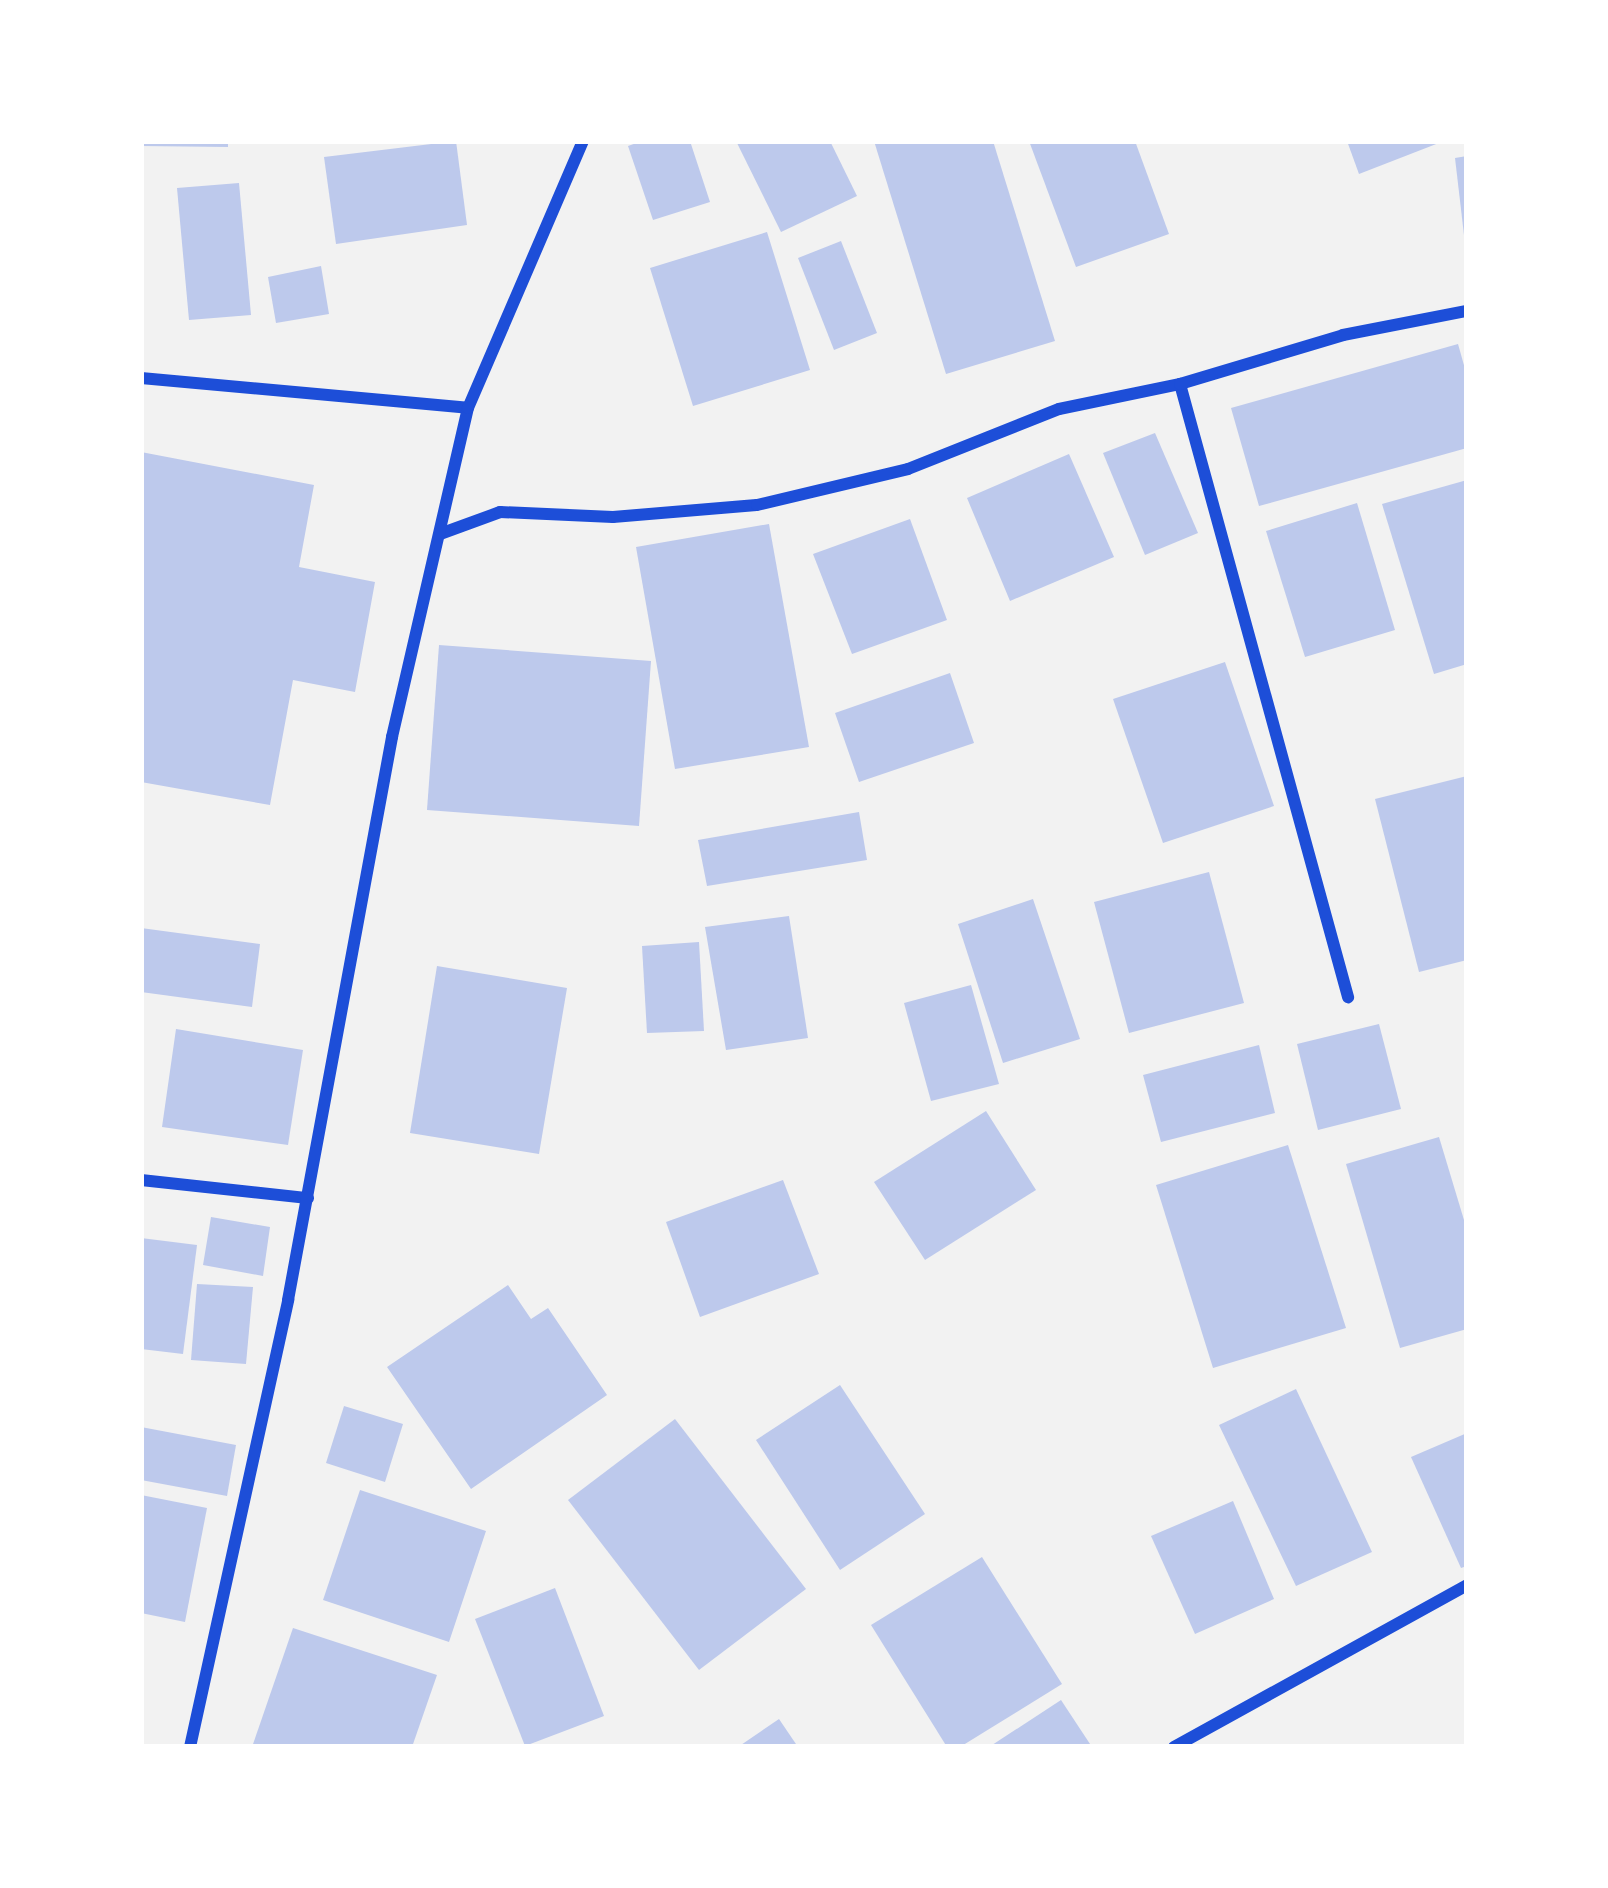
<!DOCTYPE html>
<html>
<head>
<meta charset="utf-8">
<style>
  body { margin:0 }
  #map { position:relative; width:1608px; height:1888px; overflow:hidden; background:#f2f2f2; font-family:"Titillium Web",sans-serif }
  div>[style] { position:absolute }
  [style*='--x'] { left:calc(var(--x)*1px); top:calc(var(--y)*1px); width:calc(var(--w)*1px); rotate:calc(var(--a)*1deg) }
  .building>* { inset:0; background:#bdc9ec }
  .minor>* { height:12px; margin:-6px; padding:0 6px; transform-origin:6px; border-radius:6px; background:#1d4ed8 }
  span { translate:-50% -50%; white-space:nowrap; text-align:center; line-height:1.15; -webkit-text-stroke:10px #fff; paint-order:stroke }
  .frame { position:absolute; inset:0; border:144px solid #fff; pointer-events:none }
</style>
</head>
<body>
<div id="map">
  <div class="building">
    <i style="clip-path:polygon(141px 141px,228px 141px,228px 147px,141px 146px)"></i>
    <i style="clip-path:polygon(456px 141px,467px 225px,336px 244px,324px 157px)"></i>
    <i style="clip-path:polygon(642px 141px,690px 141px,710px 202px,653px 220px,628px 146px)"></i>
    <i style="clip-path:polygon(736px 141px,830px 141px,857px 196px,781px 232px)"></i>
    <i style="clip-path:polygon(874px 141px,993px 141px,1055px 341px,946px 374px)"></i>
    <i style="clip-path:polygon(1029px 141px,1135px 141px,1169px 234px,1076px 267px)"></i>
    <i style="clip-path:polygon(1347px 141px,1444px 141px,1359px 174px)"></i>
    <i style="clip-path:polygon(1467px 156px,1467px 235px,1464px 235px,1455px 158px)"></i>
    <i style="clip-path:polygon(239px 183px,251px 315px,189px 320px,177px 188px)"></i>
    <i style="clip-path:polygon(767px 232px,810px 370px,693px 406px,650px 268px)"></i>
    <i style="clip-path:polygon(841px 241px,877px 333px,834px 350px,798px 258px)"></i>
    <i style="clip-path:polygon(321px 266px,329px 314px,276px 323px,268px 277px)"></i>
    <i style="clip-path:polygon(1458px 344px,1467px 376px,1467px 448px,1259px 506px,1231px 408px)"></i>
    <i style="clip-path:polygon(1155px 433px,1198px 533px,1145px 555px,1103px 453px)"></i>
    <i style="clip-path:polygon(141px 452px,314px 485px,299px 567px,375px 582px,355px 692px,293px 680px,270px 805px,141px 782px)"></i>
    <i style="clip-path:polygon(1069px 454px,1114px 557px,1010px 601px,967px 498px)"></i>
    <i style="clip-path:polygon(1467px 480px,1467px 664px,1434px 674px,1382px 504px)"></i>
    <i style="clip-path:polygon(1357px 503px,1395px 630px,1305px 657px,1266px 531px)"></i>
    <i style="clip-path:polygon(910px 519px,947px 620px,852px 654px,813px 554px)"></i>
    <i style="clip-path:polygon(769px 524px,809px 747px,675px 769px,636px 547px)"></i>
    <i style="clip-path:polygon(439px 645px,651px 661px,639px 826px,427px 810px)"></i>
    <i style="clip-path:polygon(1225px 662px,1274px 806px,1163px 843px,1113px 699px)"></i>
    <i style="clip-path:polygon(950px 673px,974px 743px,859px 782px,835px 713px)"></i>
    <i style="clip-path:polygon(1467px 776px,1467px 960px,1419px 972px,1375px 799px)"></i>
    <i style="clip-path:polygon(859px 812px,867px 860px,707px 886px,698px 840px)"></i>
    <i style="clip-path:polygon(1209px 872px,1244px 1003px,1129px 1033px,1094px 902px)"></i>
    <i style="clip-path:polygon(1033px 899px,1080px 1039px,1003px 1063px,958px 924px)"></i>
    <i style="clip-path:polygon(789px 916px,808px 1038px,726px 1050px,705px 927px)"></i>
    <i style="clip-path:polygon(141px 928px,260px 944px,252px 1007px,141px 992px)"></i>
    <i style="clip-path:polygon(699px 942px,704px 1031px,647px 1033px,642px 946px)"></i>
    <i style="clip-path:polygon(437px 966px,567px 988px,539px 1154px,410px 1133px)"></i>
    <i style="clip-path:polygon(971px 985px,999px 1084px,931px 1101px,904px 1003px)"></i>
    <i style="clip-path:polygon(1379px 1024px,1401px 1109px,1318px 1130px,1297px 1044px)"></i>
    <i style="clip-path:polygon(176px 1029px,303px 1050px,288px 1145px,162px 1127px)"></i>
    <i style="clip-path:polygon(1259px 1045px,1275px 1113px,1161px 1142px,1143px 1075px)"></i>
    <i style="clip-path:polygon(986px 1111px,1036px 1190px,925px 1260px,874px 1182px)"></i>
    <i style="clip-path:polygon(1439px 1137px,1467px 1230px,1467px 1329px,1400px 1348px,1346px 1164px)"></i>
    <i style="clip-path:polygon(1288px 1145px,1346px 1328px,1213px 1368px,1156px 1185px)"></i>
    <i style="clip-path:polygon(783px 1180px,819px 1274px,700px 1317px,666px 1222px)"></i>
    <i style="clip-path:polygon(211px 1217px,270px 1227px,263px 1276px,203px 1265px)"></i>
    <i style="clip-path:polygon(141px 1238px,197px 1245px,183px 1354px,141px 1349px)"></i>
    <i style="clip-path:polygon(197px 1284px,253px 1287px,246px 1364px,191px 1360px)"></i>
    <i style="clip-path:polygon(508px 1285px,531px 1319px,548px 1308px,607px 1395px,471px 1489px,387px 1367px)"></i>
    <i style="clip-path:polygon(840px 1385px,925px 1514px,840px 1570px,756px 1440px)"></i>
    <i style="clip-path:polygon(1296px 1389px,1372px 1552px,1296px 1586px,1219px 1425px)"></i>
    <i style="clip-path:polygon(344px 1406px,403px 1424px,385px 1482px,326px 1463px)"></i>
    <i style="clip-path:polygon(675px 1419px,806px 1589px,699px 1670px,568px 1500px)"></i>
    <i style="clip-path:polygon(141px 1427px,236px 1445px,227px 1496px,141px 1480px)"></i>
    <i style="clip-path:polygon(1467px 1433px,1467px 1566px,1461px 1568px,1411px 1457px)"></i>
    <i style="clip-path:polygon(360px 1490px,486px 1531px,449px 1642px,323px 1600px)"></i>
    <i style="clip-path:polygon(141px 1495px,207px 1508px,185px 1622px,141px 1613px)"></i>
    <i style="clip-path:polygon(1233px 1501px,1274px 1599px,1195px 1634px,1151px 1536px)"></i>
    <i style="clip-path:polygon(982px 1557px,1062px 1684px,960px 1747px,947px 1747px,871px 1625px)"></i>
    <i style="clip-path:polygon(555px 1588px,604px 1716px,525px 1746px,475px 1619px)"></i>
    <i style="clip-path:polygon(293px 1628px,437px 1675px,412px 1747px,252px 1747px)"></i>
    <i style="clip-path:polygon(1061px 1700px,1092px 1747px,989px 1747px)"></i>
    <i style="clip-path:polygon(779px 1719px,798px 1747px,738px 1747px)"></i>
  </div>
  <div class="minor">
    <i style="--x:141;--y:378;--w:328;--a:5.2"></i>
    <i style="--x:1180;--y:384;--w:636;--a:74.67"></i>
    <i style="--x:440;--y:534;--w:64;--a:-20.1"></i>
    <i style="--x:500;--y:512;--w:113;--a:2.5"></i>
    <i style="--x:613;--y:517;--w:144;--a:-4.8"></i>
    <i style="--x:757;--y:505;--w:155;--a:-13.4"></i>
    <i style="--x:908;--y:469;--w:162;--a:-21.7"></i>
    <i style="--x:1059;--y:409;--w:124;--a:-11.7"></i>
    <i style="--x:1180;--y:384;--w:170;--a:-16.7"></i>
    <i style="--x:1343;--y:335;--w:126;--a:-11"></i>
    <i style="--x:141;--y:1180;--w:168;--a:6.2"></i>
    <i style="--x:190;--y:1747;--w:458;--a:-77.6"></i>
    <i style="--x:288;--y:1300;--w:573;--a:-79.53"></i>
    <i style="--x:392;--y:737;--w:338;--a:-77"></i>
    <i style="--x:468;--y:408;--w:291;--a:-66.7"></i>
    <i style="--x:1174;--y:1747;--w:335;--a:-28.9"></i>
  </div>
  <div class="frame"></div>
</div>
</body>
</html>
